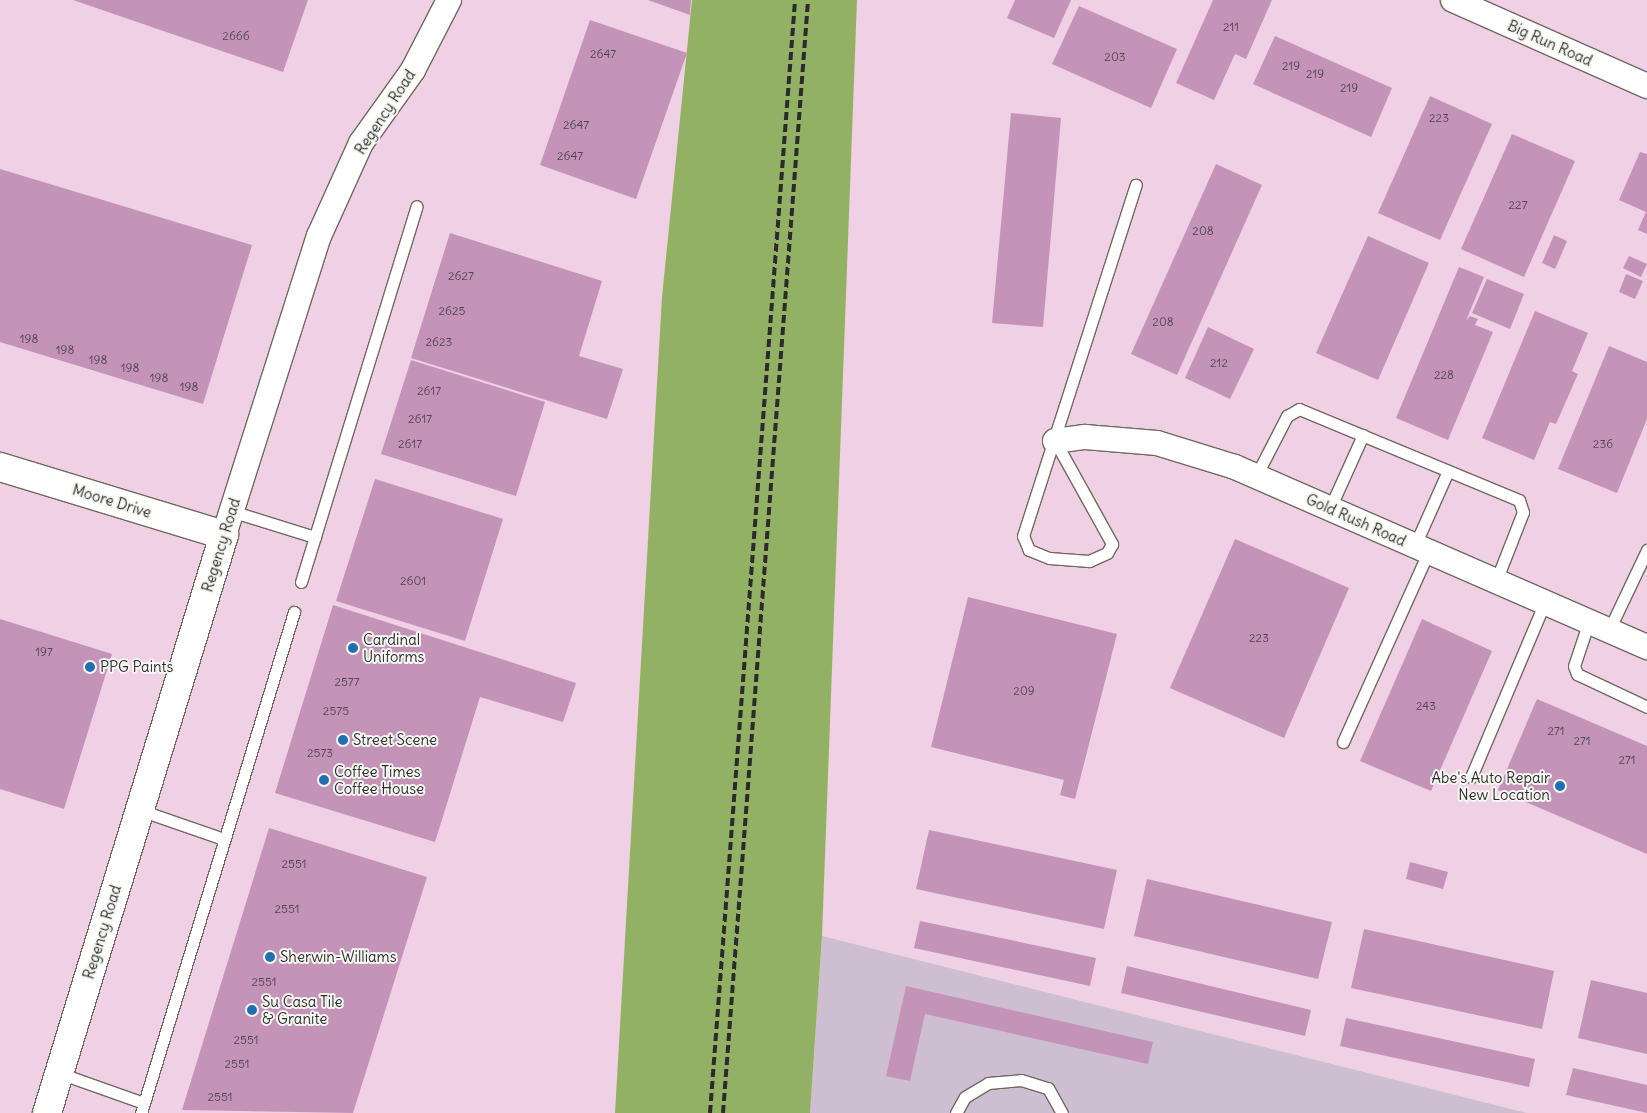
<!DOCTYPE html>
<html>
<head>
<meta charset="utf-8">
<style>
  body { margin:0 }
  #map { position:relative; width:1647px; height:1113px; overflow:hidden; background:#f2dbbc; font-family:Delius,sans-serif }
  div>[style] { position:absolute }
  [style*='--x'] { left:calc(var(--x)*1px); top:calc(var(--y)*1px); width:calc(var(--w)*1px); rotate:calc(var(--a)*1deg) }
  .built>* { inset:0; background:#f0d0e4 }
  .industrial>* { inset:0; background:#cebed1 }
  .forest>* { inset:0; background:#92b165 }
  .building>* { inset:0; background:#c493b8 }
  .roads { filter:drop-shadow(1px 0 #71695e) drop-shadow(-1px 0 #71695e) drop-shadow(0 1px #71695e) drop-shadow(0 -1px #71695e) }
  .lane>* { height:11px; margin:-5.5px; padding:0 5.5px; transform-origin:5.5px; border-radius:5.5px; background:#fff }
  .street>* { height:24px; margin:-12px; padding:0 12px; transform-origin:12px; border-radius:12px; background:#fff }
  .secondary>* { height:28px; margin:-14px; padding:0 14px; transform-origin:14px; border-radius:14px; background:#fff }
  .rail>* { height:4px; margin-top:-2px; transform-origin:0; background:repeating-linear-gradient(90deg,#2b2b2b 0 8px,transparent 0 12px) }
  .dots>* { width:14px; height:14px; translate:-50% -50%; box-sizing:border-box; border:2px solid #f6f6f2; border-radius:50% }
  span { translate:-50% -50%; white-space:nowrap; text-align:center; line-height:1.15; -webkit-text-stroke:4px #f6f6f2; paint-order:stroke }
  .number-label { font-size:12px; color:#51454e }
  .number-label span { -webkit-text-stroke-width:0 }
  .street-label { font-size:15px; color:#2b2b2b }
  .poi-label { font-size:15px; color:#2b2b2b }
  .left { translate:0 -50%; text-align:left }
  .right { translate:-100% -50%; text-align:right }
</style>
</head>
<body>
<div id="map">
  <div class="built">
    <i style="clip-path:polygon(0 0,692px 0,662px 297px,615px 1113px,0 1113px)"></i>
    <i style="clip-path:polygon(857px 0,1647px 0,1647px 1113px,1527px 1113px,822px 936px)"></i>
  </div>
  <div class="industrial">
    <i style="clip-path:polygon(822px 936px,1527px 1113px,810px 1113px)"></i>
  </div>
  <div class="forest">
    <i style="clip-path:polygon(692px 0,857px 0,822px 936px,810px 1113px,615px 1113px,662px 297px)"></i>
  </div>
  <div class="building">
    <i style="clip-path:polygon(73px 0,308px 0,283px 72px)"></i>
    <i style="clip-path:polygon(648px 0,691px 0,690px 12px,690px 15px)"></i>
    <i style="clip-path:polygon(1015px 0,1071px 0,1054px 38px,1007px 18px)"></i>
    <i style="clip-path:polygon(1213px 0,1272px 0,1246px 59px,1235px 54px,1214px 100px,1176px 83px)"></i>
    <i style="clip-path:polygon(1079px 6px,1177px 49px,1151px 108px,1052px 64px)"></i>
    <i style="clip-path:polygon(590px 20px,687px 53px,636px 199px,540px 165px)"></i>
    <i style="clip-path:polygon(1275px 36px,1392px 88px,1371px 137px,1253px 84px)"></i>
    <i style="clip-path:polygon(1430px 96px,1492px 124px,1440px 240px,1378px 213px)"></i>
    <i style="clip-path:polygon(1011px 113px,1061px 118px,1043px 327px,992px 323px)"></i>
    <i style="clip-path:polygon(1512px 134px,1575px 161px,1524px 277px,1461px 249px)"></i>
    <i style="clip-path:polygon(1640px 152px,1647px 154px,1647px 234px,1638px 230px,1646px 212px,1619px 200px)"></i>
    <i style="clip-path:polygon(1216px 164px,1262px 185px,1177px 375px,1131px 354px)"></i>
    <i style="clip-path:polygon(0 169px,252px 245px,203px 404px,0 342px)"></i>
    <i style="clip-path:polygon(450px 233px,602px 281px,579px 356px,623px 369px,607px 419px,411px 358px)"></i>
    <i style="clip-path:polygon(1554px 235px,1567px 241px,1555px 269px,1542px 263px)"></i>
    <i style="clip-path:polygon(1368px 236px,1429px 263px,1378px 380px,1316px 353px)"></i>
    <i style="clip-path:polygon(1629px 256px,1647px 264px,1641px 277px,1623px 268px)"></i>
    <i style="clip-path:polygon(1459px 267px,1484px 277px,1466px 321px,1470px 316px,1478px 319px,1475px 325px,1493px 332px,1448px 440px,1396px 418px)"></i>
    <i style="clip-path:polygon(1626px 274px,1643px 281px,1635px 299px,1619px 292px)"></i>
    <i style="clip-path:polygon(1487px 279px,1524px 294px,1510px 329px,1472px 313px)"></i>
    <i style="clip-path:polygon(1535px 311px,1588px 333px,1572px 371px,1578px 374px,1556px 424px,1550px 422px,1534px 460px,1482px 438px)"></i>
    <i style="clip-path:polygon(1208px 327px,1254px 349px,1230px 399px,1185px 378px)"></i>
    <i style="clip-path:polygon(1609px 346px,1647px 362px,1647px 419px,1617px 493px,1558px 469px)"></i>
    <i style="clip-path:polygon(411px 360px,545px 402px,516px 496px,381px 454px)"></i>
    <i style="clip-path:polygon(375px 479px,503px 519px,465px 641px,336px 601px)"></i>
    <i style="clip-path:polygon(1235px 539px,1349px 588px,1284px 738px,1170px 688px)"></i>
    <i style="clip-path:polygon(968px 597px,1117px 634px,1075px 799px,1060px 795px,1064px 780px,931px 747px)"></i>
    <i style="clip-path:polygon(333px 605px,576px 683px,563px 722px,480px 697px,435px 842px,275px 793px)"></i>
    <i style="clip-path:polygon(0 619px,112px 654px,64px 809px,0 789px)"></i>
    <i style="clip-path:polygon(1422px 619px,1492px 651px,1431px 791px,1360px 761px)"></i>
    <i style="clip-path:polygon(1537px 699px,1647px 746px,1647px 854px,1498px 790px)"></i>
    <i style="clip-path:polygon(269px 828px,427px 877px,353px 1113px,182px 1110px)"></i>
    <i style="clip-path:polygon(929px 830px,1117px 870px,1104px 929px,916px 889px)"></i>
    <i style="clip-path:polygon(1410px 862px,1448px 872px,1443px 889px,1406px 879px)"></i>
    <i style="clip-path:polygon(1147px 879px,1332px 922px,1318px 979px,1134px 936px)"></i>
    <i style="clip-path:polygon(920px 921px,1096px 958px,1090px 986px,914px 948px)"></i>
    <i style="clip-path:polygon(1364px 929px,1554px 971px,1542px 1029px,1351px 988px)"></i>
    <i style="clip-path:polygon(1127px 966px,1311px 1010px,1305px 1036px,1121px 993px)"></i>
    <i style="clip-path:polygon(1591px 980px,1647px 993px,1647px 1054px,1578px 1038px)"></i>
    <i style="clip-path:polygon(906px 986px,1153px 1042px,1148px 1064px,925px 1014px,910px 1081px,886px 1076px)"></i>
    <i style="clip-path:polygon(1346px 1018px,1535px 1059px,1529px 1087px,1340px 1046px)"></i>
    <i style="clip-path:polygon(1573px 1068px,1647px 1085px,1647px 1113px,1566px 1095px)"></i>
  </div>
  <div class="roads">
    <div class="lane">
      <i style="--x:1055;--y:441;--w:118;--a:61"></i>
      <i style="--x:1112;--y:544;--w:10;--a:119"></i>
      <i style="--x:1107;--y:553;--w:20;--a:156"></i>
      <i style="--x:1089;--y:561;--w:40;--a:-175.7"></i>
      <i style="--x:1049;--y:558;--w:22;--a:-158"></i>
      <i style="--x:1029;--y:550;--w:15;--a:-113"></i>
      <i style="--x:1023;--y:536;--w:369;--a:-72.2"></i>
      <i style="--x:1256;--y:476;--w:68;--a:-62.7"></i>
      <i style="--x:1287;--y:416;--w:14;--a:-30"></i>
      <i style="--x:1299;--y:409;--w:238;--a:22.5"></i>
      <i style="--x:1519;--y:500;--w:13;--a:72"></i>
      <i style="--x:1523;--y:512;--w:74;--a:111.4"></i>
      <i style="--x:1330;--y:508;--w:80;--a:-65.7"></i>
      <i style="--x:231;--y:511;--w:88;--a:17.2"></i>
      <i style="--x:1415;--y:545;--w:81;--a:-66"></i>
      <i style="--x:301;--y:582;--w:393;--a:-72.9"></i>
      <i style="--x:1589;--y:621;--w:47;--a:108.4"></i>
      <i style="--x:1574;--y:666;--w:9;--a:69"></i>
      <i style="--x:1577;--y:674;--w:77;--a:25.2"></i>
      <i style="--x:1609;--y:630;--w:89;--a:-64.6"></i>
      <i style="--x:1343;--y:742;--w:209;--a:-65.8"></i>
      <i style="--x:1471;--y:777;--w:190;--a:-67.1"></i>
      <i style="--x:140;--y:810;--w:86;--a:19.1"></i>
      <i style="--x:59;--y:1073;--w:87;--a:19.5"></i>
      <i style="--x:141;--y:1113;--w:524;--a:-73.02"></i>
      <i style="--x:956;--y:1113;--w:18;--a:-61"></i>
      <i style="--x:965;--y:1097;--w:27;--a:-31"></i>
      <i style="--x:988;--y:1083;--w:33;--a:-5"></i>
      <i style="--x:1021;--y:1080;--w:28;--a:17"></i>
      <i style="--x:1048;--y:1088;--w:29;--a:61"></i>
    </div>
    <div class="street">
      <i style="--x:1453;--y:0;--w:212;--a:23.9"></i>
      <i style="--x:1055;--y:441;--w:30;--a:-8"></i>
      <i style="--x:1085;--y:437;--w:72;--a:4.8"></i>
      <i style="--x:1157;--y:443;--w:82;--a:17.1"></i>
      <i style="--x:1235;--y:467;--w:450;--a:23.6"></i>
      <i style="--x:224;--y:535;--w:314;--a:-72.4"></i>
      <i style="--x:319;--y:236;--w:102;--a:-65.7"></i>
      <i style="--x:361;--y:143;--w:90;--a:-54.5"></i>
      <i style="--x:413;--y:70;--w:79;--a:-62.8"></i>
    </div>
    <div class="secondary">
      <i style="--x:0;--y:467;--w:234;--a:16.9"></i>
      <i style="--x:224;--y:535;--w:604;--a:107.03"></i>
    </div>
  </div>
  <div class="rail">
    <i style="--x:710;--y:1113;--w:1116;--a:-85.63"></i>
    <i style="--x:723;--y:1113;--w:1116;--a:-85.63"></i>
  </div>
  <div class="dots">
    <i style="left:353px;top:648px;background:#1f6fb2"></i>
    <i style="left:90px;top:667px;background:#1f6fb2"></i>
    <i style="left:343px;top:740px;background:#1f6fb2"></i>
    <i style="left:324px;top:780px;background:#1f6fb2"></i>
    <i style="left:1560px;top:786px;background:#1f6fb2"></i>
    <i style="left:270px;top:957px;background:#1f6fb2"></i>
    <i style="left:252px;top:1010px;background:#1f6fb2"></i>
  </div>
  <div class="number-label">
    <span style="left:1231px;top:27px">211</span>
    <span style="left:236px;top:36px">2666</span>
    <span style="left:603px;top:54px">2647</span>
    <span style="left:1115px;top:57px">203</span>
    <span style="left:1291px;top:66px">219</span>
    <span style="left:1315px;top:74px">219</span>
    <span style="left:1349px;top:88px">219</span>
    <span style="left:1439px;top:118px">223</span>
    <span style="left:576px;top:125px">2647</span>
    <span style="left:570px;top:156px">2647</span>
    <span style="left:1518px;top:205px">227</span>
    <span style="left:1203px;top:231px">208</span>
    <span style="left:461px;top:276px">2627</span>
    <span style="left:452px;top:311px">2625</span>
    <span style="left:1163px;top:322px">208</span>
    <span style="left:29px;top:339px">198</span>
    <span style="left:439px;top:342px">2623</span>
    <span style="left:65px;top:350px">198</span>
    <span style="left:98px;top:360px">198</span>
    <span style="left:1219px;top:363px">212</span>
    <span style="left:130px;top:368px">198</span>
    <span style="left:1444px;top:375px">228</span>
    <span style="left:159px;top:378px">198</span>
    <span style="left:189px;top:387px">198</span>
    <span style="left:429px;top:391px">2617</span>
    <span style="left:420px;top:419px">2617</span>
    <span style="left:410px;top:444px">2617</span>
    <span style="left:1603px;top:444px">236</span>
    <span style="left:413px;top:581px">2601</span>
    <span style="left:1259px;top:638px">223</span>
    <span style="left:44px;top:652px">197</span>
    <span style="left:347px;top:682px">2577</span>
    <span style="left:1024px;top:691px">209</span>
    <span style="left:1426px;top:706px">243</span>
    <span style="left:336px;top:711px">2575</span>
    <span style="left:1556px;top:731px">271</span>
    <span style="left:1582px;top:741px">271</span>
    <span style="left:320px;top:753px">2573</span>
    <span style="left:1627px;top:760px">271</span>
    <span style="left:294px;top:864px">2551</span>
    <span style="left:287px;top:909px">2551</span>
    <span style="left:264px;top:982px">2551</span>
    <span style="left:246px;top:1040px">2551</span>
    <span style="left:237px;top:1064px">2551</span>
    <span style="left:220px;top:1097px">2551</span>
  </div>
  <div class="street-label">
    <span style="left:1550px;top:43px;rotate:24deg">Big Run Road</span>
    <span style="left:385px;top:112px;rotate:-57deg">Regency Road</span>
    <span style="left:112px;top:501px;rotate:17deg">Moore Drive</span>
    <span style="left:1356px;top:520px;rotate:24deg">Gold Rush Road</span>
    <span style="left:221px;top:545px;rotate:-73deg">Regency Road</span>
    <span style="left:102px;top:932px;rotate:-73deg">Regency Road</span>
  </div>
  <div class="poi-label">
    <span class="left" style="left:363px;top:648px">Cardinal<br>Uniforms</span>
    <span class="left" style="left:100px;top:667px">PPG Paints</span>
    <span class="left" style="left:353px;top:740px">Street Scene</span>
    <span class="left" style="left:334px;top:780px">Coffee Times<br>Coffee House</span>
    <span class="right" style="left:1550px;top:786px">Abe's Auto Repair<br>New Location</span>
    <span class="left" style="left:280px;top:957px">Sherwin-Williams</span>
    <span class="left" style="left:262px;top:1010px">Su Casa Tile<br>&amp; Granite</span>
  </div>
</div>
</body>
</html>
